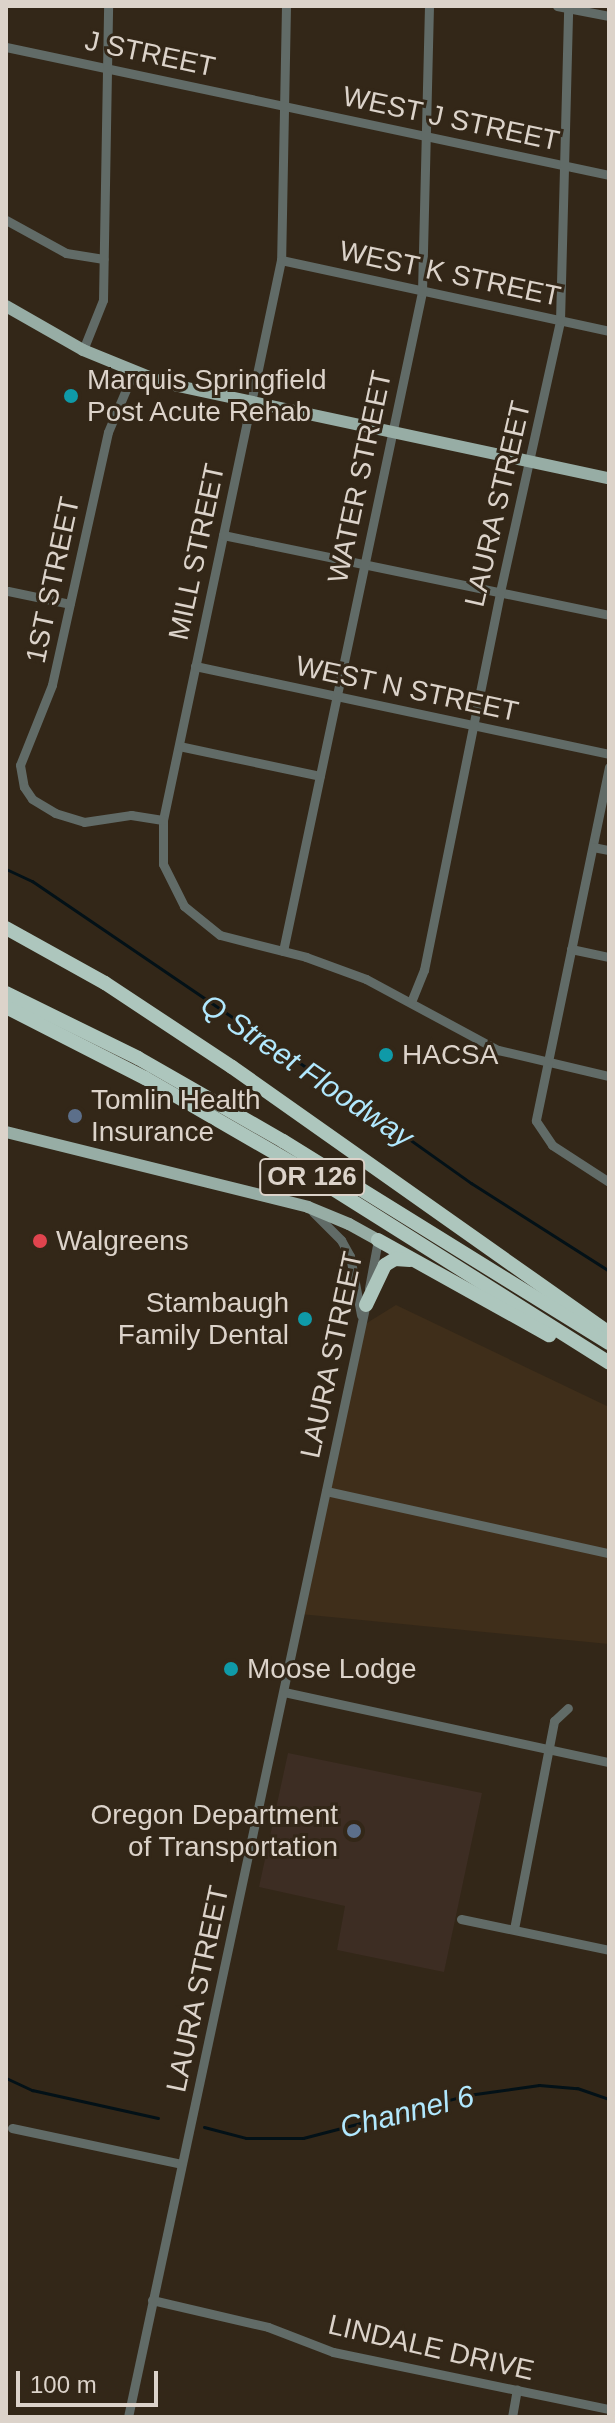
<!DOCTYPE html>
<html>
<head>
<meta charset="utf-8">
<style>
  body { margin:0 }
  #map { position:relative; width:615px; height:2423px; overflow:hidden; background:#332718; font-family:Arial,sans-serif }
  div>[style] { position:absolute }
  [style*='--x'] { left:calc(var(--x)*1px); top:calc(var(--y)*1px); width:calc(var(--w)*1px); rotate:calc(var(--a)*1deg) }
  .commercial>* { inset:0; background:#3d2d23 }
  .built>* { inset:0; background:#3f2e1a }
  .stream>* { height:3px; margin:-1.5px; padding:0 1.5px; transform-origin:1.5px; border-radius:1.5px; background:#031117 }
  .minor>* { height:9px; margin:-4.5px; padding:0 4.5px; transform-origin:4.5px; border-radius:4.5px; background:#616b67 }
  .major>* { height:12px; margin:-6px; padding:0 6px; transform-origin:6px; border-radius:6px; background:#97ada5 }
  .highway>* { height:14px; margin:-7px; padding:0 7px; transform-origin:7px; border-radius:7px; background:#adc6bd }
  .dots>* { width:22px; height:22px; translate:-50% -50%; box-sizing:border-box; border:4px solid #332718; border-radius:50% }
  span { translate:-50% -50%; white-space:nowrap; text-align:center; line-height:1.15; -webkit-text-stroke:6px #332718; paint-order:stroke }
  .shield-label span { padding:2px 6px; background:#332718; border:2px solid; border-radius:6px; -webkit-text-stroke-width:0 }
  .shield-label { font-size:26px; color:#dcd3ca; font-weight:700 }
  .street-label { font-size:28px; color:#dcd3ca }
  .poi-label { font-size:28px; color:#dcd3ca }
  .left { translate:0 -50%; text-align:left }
  .right { translate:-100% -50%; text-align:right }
  .water-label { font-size:30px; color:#b1e8fe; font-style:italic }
  .frame { position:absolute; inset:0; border:8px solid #dcd3ca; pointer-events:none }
  .scale { position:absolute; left:16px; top:2371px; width:142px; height:36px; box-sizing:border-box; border:4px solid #dcd3ca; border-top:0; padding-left:10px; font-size:24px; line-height:28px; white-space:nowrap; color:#dcd3ca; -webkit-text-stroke:6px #332718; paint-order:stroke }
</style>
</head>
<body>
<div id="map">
  <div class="commercial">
    <i style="clip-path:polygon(288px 1753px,482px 1793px,444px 1972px,337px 1950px,345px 1906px,259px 1887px)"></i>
  </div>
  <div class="built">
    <i style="clip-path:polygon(396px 1305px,609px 1407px,609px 1644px,300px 1614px,362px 1326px)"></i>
  </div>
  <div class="stream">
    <i style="--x:6;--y:869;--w:29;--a:25"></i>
    <i style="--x:32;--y:881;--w:393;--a:34.2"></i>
    <i style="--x:357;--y:1102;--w:140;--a:35.4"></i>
    <i style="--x:471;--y:1183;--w:164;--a:32.5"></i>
    <i style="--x:6;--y:2078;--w:29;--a:25"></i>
    <i style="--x:32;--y:2090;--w:129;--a:12.5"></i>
    <i style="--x:204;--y:2127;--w:43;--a:14.7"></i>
    <i style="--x:246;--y:2138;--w:57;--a:0"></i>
    <i style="--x:303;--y:2138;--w:171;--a:-14.6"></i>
    <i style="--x:468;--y:2095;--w:72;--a:-8"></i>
    <i style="--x:539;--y:2085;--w:38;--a:5"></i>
    <i style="--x:577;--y:2088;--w:34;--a:19"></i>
  </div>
  <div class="minor">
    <i style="--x:286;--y:6;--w:254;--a:91.1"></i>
    <i style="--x:281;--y:260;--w:572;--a:101.9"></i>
    <i style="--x:163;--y:820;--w:44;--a:90"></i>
    <i style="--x:163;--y:864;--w:47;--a:63.4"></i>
    <i style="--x:184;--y:906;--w:46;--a:38.9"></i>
    <i style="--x:220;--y:935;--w:89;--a:14.3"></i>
    <i style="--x:306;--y:957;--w:64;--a:20.1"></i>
    <i style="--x:366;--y:979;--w:150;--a:28.3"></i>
    <i style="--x:498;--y:1050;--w:114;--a:13.2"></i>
    <i style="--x:557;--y:6;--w:53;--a:10.9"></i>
    <i style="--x:6;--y:47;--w:616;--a:11.98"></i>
    <i style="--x:6;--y:220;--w:68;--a:28.8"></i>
    <i style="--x:66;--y:253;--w:38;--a:9"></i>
    <i style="--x:281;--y:260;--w:336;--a:12.2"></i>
    <i style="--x:83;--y:350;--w:54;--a:-68.2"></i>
    <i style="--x:103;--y:300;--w:294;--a:-89"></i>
    <i style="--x:133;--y:373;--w:64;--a:113"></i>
    <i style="--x:108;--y:432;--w:259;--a:102.5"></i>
    <i style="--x:52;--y:685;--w:86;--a:111.8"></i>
    <i style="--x:20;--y:765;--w:22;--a:80"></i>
    <i style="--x:24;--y:787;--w:14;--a:56"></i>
    <i style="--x:32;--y:799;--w:27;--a:31"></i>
    <i style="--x:55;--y:813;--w:30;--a:17"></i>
    <i style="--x:84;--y:822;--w:48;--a:-8.5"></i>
    <i style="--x:131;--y:815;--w:32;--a:9"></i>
    <i style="--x:223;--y:535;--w:394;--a:11.7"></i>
    <i style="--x:8;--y:591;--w:63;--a:11.8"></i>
    <i style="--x:195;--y:666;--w:423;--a:12"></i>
    <i style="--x:179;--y:746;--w:144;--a:12"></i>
    <i style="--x:609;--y:767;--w:361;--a:101.7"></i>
    <i style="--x:536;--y:1121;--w:29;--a:56"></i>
    <i style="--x:552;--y:1145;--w:68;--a:33"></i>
    <i style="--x:593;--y:847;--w:16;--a:11"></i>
    <i style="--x:571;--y:949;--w:39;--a:12"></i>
    <i style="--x:283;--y:951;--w:673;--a:-78.09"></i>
    <i style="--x:422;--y:292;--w:286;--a:-88.6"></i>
    <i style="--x:411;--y:1002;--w:35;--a:-68"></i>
    <i style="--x:424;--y:970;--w:386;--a:-78.6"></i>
    <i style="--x:500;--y:592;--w:278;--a:-77.5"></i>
    <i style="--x:560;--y:321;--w:313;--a:-88.5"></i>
    <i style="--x:313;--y:1212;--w:40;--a:45"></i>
    <i style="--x:341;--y:1240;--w:18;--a:61"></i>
    <i style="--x:350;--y:1256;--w:60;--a:79.4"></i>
    <i style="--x:369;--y:1288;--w:49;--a:-79.4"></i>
    <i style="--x:326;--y:1491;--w:290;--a:12.4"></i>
    <i style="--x:284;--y:1692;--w:332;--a:12.2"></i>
    <i style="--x:461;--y:1919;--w:151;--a:11.8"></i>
    <i style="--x:514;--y:1929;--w:212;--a:-79.1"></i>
    <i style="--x:554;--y:1721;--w:19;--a:-43"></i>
    <i style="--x:12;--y:2128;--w:173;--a:12"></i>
    <i style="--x:152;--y:2300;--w:119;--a:13.1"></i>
    <i style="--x:268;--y:2327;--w:70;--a:21"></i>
    <i style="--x:333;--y:2352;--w:282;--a:11.7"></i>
    <i style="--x:128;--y:2417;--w:1139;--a:-77.94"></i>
    <i style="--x:512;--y:2417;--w:28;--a:-80"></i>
  </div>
  <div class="major">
    <i style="--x:6;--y:306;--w:89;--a:29.7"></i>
    <i style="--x:83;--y:350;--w:87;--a:22.2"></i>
    <i style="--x:164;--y:383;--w:455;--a:12.1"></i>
    <i style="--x:6;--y:1132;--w:311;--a:13.9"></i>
    <i style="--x:308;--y:1207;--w:44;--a:22.5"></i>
    <i style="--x:349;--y:1224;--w:33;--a:29"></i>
  </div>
  <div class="highway">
    <i style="--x:6;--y:928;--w:113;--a:29.1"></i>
    <i style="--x:105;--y:983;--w:152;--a:33.5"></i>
    <i style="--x:232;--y:1067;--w:461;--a:35.2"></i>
    <i style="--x:6;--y:993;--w:147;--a:26.2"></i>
    <i style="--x:138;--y:1058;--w:167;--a:29.8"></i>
    <i style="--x:283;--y:1141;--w:384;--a:31.8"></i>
    <i style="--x:6;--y:1007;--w:156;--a:27.1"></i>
    <i style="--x:145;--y:1078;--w:170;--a:30"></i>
    <i style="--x:292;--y:1163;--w:375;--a:32.2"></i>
    <i style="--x:378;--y:1240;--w:196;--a:29.1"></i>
    <i style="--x:366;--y:1305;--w:44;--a:-64.6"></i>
    <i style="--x:385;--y:1265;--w:12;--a:-31"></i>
    <i style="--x:395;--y:1259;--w:15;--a:4"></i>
  </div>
  <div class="dots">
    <i style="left:71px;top:396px;background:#0f9aa8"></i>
    <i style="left:386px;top:1055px;background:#0f9aa8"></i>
    <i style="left:75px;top:1116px;background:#5c6f8a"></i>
    <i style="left:40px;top:1241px;background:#e0444e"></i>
    <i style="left:305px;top:1319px;background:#0f9aa8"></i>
    <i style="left:231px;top:1669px;background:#0f9aa8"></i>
    <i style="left:354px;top:1831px;background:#5c6f8a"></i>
  </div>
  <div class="shield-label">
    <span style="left:312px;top:1177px">OR 126</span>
  </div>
  <div class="street-label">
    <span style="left:150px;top:54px;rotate:12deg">J STREET</span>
    <span style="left:451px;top:119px;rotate:12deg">WEST J STREET</span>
    <span style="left:450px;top:274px;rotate:12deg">WEST K STREET</span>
    <span style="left:360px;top:477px;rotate:-78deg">WATER STREET</span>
    <span style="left:498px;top:504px;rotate:-77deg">LAURA STREET</span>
    <span style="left:197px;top:552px;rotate:-78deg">MILL STREET</span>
    <span style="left:53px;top:580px;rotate:-78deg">1ST STREET</span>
    <span style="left:407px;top:689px;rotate:12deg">WEST N STREET</span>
    <span style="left:332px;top:1355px;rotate:-78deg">LAURA STREET</span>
    <span style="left:198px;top:1989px;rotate:-78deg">LAURA STREET</span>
    <span style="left:431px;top:2348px;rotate:13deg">LINDALE DRIVE</span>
  </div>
  <div class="poi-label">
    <span class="left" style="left:87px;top:396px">Marquis Springfield<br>Post Acute Rehab</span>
    <span class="left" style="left:402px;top:1055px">HACSA</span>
    <span class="left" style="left:91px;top:1116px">Tomlin Health<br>Insurance</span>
    <span class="left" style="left:56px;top:1241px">Walgreens</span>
    <span class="right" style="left:289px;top:1319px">Stambaugh<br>Family Dental</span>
    <span class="left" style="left:247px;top:1669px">Moose Lodge</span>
    <span class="right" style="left:338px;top:1831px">Oregon Department<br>of Transportation</span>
  </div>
  <div class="water-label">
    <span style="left:307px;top:1071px;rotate:34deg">Q Street Floodway</span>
    <span style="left:407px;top:2112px;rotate:-14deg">Channel 6</span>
  </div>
  <div class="frame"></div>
  <div class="scale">100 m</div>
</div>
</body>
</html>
